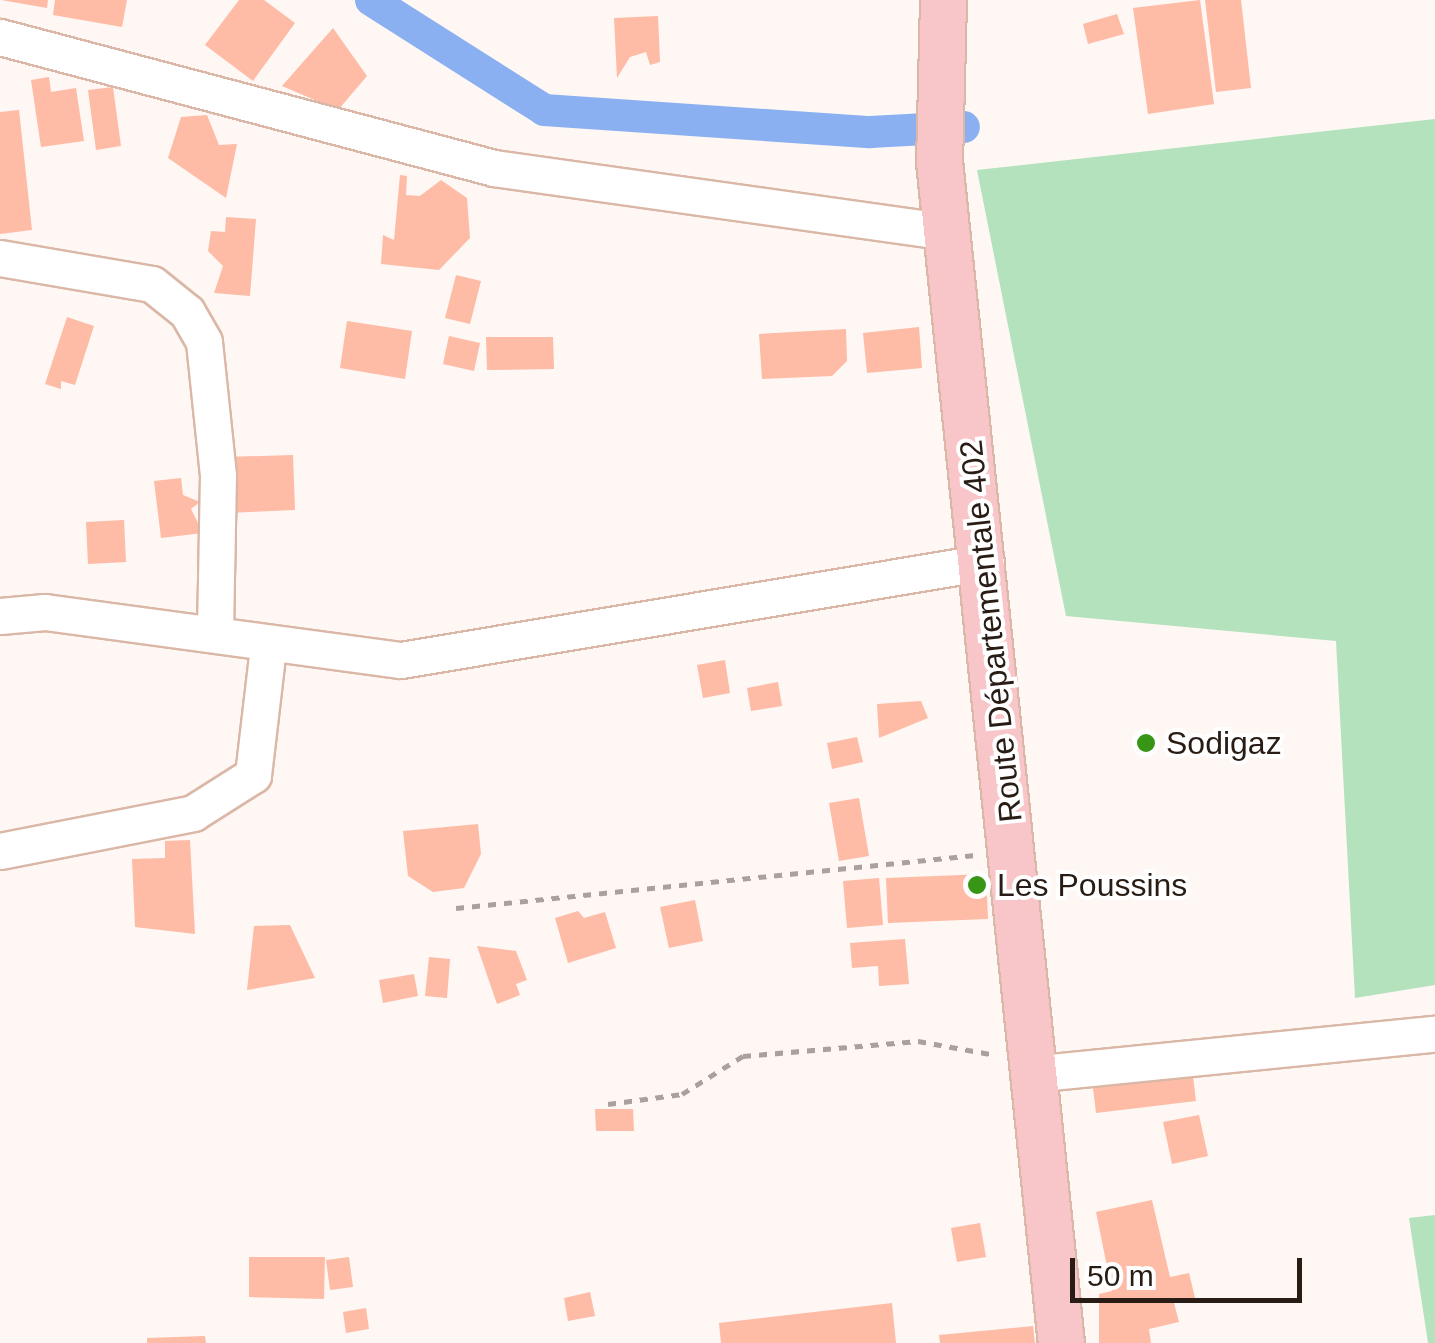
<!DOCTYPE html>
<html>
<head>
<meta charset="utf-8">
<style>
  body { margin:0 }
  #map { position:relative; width:1435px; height:1343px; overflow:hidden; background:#fef7f3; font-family:Helvetica,sans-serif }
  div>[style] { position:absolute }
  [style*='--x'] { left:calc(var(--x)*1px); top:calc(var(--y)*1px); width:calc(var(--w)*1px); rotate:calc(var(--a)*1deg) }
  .green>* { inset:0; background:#b3e2bd }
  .canal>* { height:32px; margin:-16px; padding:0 16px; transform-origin:16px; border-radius:16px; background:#8ab0f1 }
  .building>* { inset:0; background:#febba6 }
  .path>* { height:5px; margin-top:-2.5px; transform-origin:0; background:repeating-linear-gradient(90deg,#aaa19c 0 8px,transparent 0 16px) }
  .roads { filter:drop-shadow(2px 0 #dab7a6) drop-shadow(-2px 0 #dab7a6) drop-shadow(0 2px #dab7a6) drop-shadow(0 -2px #dab7a6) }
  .minor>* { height:35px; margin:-17.5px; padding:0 17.5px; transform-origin:17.5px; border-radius:17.5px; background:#fff }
  .major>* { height:45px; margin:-22.5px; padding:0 22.5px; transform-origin:22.5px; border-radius:22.5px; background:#f8c5c8 }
  .dots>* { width:28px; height:28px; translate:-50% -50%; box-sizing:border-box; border:5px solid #fff; border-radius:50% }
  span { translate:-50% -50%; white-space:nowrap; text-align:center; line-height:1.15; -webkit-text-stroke:8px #fff; paint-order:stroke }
  .street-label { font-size:32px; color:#281c15 }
  .poi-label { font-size:32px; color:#281c15 }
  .left { translate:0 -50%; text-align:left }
  .scale { position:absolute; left:1070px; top:1258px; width:232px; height:45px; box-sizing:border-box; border:5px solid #281c15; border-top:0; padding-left:12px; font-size:30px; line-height:35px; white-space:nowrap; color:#281c15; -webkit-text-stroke:8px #fff; paint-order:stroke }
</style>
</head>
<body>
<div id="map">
  <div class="green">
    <i style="clip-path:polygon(1435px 119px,1435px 985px,1355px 998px,1336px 641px,1066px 616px,977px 170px)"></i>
    <i style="clip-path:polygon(1435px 1215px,1435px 1343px,1428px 1343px,1409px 1218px)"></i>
  </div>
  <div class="canal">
    <i style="--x:371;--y:0;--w:205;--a:32.4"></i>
    <i style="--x:544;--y:110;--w:327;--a:3.9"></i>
    <i style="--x:870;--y:132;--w:94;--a:-3"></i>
  </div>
  <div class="building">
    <i style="clip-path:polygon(1px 0,48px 0,47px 8px)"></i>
    <i style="clip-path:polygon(55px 0,127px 0,122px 27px,53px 15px)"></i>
    <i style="clip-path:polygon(239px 0,264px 0,295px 23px,253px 81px,205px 45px)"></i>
    <i style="clip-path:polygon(1200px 0,1214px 104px,1148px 114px,1133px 8px)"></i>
    <i style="clip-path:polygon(1205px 0,1241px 0,1251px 88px,1216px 92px)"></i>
    <i style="clip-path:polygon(1117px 14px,1124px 34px,1088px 44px,1083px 24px)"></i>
    <i style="clip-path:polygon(658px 16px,660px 62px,650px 65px,646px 52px,630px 57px,617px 78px,614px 18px)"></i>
    <i style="clip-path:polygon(333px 28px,367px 76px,338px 110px,282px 86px)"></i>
    <i style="clip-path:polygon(49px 77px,51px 92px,76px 88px,84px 141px,41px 147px,31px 80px)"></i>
    <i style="clip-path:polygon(113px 87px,121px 146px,96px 150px,88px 90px)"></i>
    <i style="clip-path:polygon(19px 110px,32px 230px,0 234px,0 112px)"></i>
    <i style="clip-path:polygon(207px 115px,219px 145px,237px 144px,226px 198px,168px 158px,181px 117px)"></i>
    <i style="clip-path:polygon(400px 175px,407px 176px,406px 195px,420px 196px,441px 180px,467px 198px,470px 238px,439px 270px,381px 264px,383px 235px,394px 240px)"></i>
    <i style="clip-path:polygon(226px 217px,256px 219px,250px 296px,214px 293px,223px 266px,208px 251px,211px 231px,225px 232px)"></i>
    <i style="clip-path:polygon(456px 275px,481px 281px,470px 324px,445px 318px)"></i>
    <i style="clip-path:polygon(67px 317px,94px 326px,75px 385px,61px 381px,61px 389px,45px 384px)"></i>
    <i style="clip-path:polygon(347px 321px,412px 331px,405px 379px,340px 368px)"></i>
    <i style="clip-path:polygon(919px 327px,922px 368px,867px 373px,863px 333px)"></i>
    <i style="clip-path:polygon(846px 329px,847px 361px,832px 376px,762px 379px,759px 334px)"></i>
    <i style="clip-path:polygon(449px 336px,480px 343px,474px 371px,443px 364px)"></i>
    <i style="clip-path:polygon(486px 337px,553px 337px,554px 369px,487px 370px)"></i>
    <i style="clip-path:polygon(293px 455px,295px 510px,227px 513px,225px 457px)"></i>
    <i style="clip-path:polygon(181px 478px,183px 495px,200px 502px,191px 509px,203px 533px,161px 538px,154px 481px)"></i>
    <i style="clip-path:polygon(124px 520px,126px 562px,88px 564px,86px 522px)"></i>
    <i style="clip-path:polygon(725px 660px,730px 693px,703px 698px,697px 665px)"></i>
    <i style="clip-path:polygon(778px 682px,782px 706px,751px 711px,747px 688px)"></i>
    <i style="clip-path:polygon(921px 701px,928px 718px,879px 738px,877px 704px)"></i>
    <i style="clip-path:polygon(857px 737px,863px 762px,832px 769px,827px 743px)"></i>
    <i style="clip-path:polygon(859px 798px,869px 856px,839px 861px,829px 803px)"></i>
    <i style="clip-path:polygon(478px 824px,481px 854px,464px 888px,433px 892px,408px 876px,403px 831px)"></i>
    <i style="clip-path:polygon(190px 840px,195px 934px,135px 927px,132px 859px,165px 858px,165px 841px)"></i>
    <i style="clip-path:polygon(986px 874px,988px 919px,888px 923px,886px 878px)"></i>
    <i style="clip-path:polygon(879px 878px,883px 925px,847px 928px,843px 881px)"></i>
    <i style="clip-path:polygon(695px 900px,703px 941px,669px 948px,660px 907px)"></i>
    <i style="clip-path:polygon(578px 911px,584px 918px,605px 912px,616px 948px,568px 963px,555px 918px)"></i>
    <i style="clip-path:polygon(290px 925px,315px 978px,247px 990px,254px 926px)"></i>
    <i style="clip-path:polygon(905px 939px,909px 984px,879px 986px,878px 966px,852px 968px,850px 943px)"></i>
    <i style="clip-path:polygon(477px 946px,516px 951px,527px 980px,516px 984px,520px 995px,497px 1004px)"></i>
    <i style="clip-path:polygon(429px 957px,450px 959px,447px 998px,425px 996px)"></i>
    <i style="clip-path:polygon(414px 974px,418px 996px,383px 1003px,379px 980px)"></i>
    <i style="clip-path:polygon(1192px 1068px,1196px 1101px,1096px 1113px,1092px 1080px)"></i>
    <i style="clip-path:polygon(595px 1109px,633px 1109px,634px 1131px,596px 1131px)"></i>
    <i style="clip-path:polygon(1199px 1115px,1208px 1156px,1172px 1164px,1163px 1122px)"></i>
    <i style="clip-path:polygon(1152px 1200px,1170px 1277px,1189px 1273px,1195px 1298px,1174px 1303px,1179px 1322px,1149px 1329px,1151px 1343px,1099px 1343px,1099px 1294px,1112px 1291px,1096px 1212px)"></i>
    <i style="clip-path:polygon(980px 1223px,986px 1257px,957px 1262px,951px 1228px)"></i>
    <i style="clip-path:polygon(249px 1257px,325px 1257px,324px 1299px,249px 1297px)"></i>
    <i style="clip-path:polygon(349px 1257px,353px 1287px,330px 1290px,326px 1260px)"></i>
    <i style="clip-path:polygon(590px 1292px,595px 1316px,568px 1321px,564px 1298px)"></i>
    <i style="clip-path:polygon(892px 1303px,896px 1343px,721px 1343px,719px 1323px)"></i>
    <i style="clip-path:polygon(366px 1308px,369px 1329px,346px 1333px,343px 1312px)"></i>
    <i style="clip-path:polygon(1033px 1326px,1035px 1343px,940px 1343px,939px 1335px)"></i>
    <i style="clip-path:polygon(205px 1336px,206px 1343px,147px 1343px,147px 1338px)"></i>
  </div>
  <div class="path">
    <i style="--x:456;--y:908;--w:522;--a:-5.83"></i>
    <i style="--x:608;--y:1104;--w:75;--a:-7.7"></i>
    <i style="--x:682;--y:1094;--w:72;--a:-31.9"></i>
    <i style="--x:743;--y:1056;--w:176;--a:-4.9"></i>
    <i style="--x:918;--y:1041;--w:79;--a:10.2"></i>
  </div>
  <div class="roads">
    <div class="minor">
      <i style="--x:0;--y:37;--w:511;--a:14.85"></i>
      <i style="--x:494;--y:168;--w:459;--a:8"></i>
      <i style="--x:0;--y:258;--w:154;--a:9.7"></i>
      <i style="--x:152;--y:284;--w:45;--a:38.7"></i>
      <i style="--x:187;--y:312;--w:34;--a:60"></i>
      <i style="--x:204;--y:342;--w:134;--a:84"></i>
      <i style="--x:218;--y:475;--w:158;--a:91.1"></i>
      <i style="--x:0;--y:616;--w:45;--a:-5.1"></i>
      <i style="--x:45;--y:612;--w:359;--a:7.7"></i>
      <i style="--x:401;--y:660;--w:593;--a:-9.51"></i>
      <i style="--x:0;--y:851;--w:197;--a:-11.1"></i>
      <i style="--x:193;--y:813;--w:71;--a:-32.3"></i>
      <i style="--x:253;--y:775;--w:128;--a:-83.3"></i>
      <i style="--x:1031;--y:1074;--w:406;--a:-5.7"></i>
    </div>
    <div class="major">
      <i style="--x:943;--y:0;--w:161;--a:91.4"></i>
      <i style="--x:939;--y:161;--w:1188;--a:84.11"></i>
    </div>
  </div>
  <div class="dots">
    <i style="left:1146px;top:743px;background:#379615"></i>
    <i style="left:977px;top:885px;background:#379615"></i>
  </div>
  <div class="street-label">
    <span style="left:991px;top:631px;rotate:-96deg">Route Départementale 402</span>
  </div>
  <div class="poi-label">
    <span class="left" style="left:1166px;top:743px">Sodigaz</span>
    <span class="left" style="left:997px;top:885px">Les Poussins</span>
  </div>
  <div class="scale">50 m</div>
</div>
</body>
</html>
